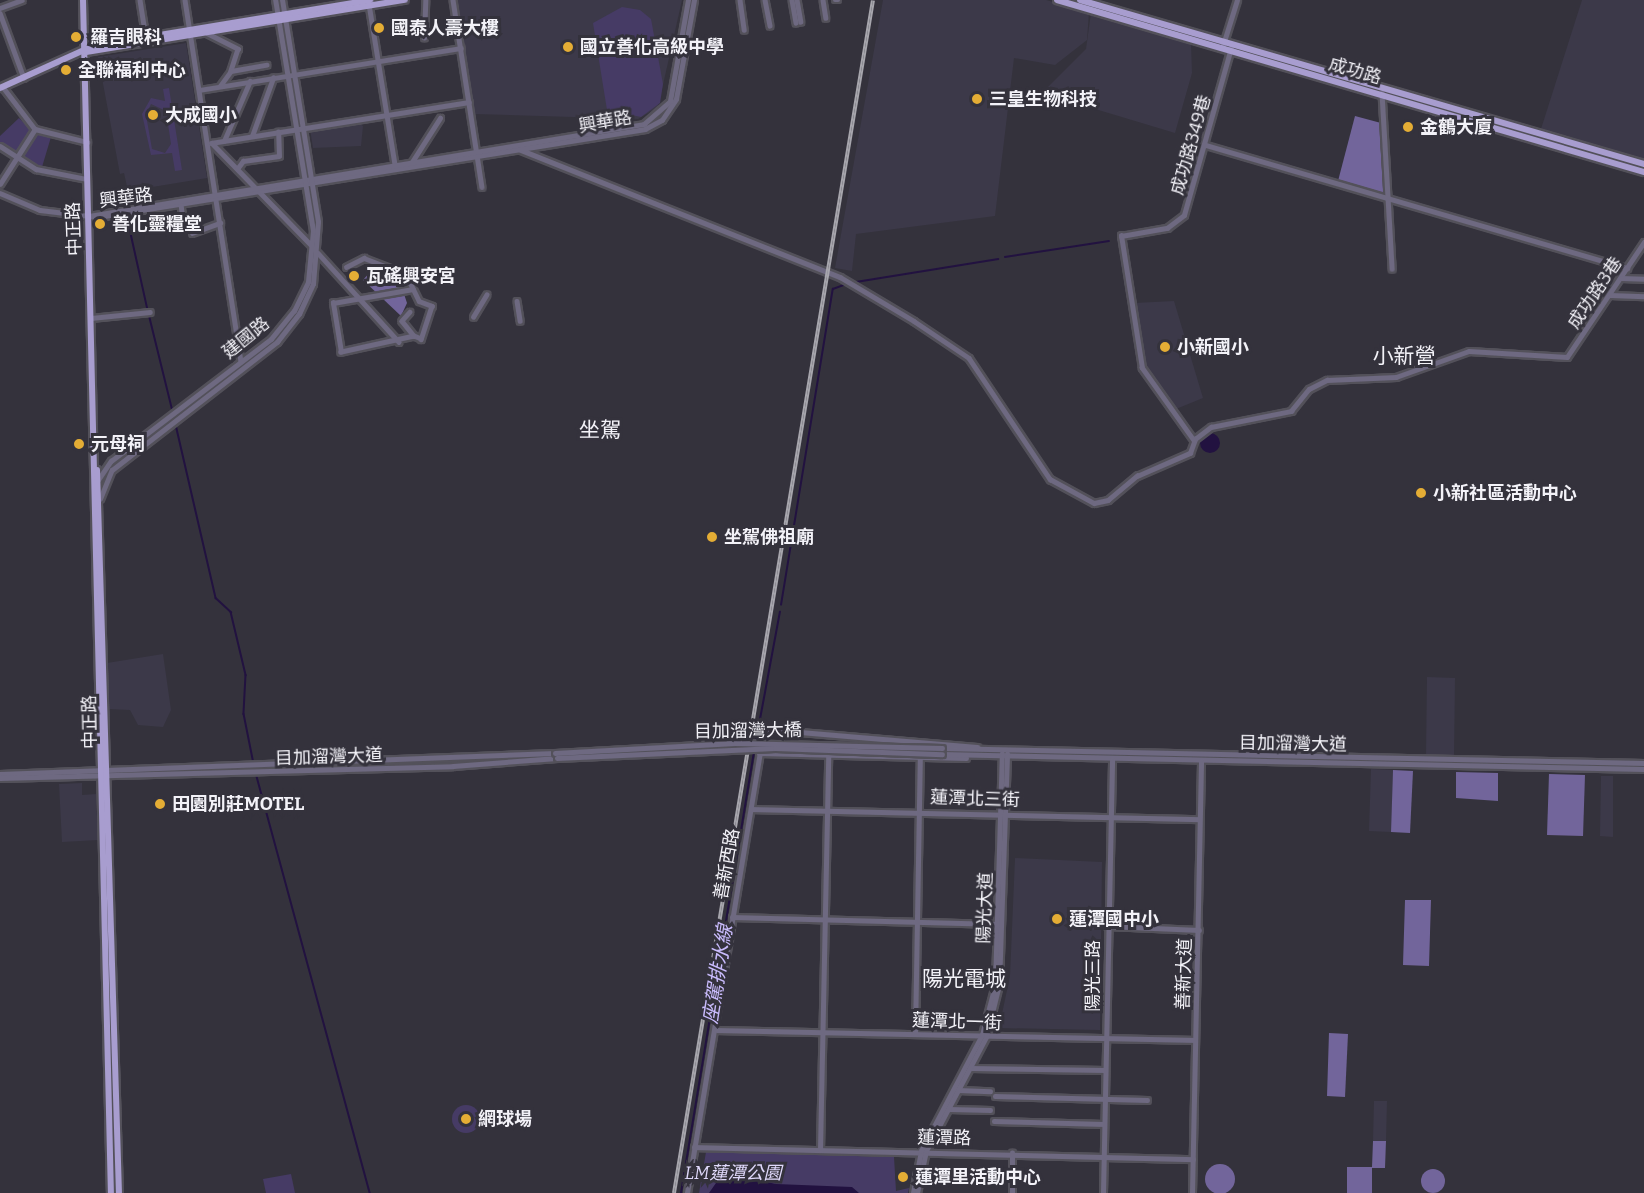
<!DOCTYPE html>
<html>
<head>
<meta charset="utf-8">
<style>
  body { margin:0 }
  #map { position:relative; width:1644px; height:1193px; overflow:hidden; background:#34323c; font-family:Bitter,"Noto Sans TC",serif }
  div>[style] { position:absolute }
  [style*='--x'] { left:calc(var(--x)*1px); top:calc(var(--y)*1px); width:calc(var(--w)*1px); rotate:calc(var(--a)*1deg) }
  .built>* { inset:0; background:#3c3949 }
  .green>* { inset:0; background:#463b65 }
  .round { border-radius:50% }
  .forest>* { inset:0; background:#72659b }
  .water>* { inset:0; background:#221240 }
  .stream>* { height:1.5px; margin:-0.75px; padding:0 0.75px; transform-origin:0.75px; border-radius:0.75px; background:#221240 }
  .roads { filter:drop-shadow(2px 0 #53515a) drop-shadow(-2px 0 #53515a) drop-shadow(0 2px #53515a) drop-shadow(0 -2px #53515a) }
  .minor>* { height:4.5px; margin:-2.25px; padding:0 2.25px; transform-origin:2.25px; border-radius:2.25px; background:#6e6981 }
  .major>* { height:6px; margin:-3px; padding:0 3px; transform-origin:3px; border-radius:3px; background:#a89dcf }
  .rail>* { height:4px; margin-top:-2px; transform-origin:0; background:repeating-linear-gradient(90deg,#34323c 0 4.5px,#a7a6ad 0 9px); box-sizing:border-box; border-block:2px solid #a7a6ad }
  .bridges { filter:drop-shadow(2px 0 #53515a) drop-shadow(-2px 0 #53515a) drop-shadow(0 2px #53515a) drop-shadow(0 -2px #53515a) }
  .minor-bridge>* { height:4.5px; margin:-2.25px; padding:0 2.25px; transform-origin:2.25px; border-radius:2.25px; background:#6e6981 }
  .dots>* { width:16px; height:16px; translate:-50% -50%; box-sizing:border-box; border:3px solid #34323c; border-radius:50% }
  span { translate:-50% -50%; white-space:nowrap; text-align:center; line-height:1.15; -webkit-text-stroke:6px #34323c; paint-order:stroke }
  .poi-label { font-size:18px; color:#f3f2f8; font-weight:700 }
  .left { translate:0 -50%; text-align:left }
  .street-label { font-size:18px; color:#f3f2f8 }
  .park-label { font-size:18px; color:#dfd8fa; font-style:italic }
  .water-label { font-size:20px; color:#c9bbfc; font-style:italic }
  .quarter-label { font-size:21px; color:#f3f2f8 }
</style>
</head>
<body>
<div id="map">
  <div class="built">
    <i style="clip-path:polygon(456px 0,682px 0,658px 107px,638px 119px,474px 114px)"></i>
    <i style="clip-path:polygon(883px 0,1046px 0,1089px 12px,1087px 40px,1055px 65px,1014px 58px,995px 216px,856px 234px,852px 271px,835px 268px)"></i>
    <i style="clip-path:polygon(1582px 0,1644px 0,1644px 162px,1541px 129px)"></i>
    <i style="clip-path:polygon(1091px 13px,1191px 43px,1192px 73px,1175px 133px,1042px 93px,1086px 49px)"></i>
    <i style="clip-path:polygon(186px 43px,207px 178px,128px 191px,124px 173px,120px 174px,98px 57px)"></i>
    <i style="clip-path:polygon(357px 121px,363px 126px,361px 146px,313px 148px,310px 129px)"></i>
    <i style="clip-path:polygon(1174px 301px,1203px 398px,1176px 409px,1143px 368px,1134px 303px)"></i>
    <i style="clip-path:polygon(163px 654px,171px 710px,163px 727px,138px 725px,130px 710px,109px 709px,107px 663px)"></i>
    <i style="clip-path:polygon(1427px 677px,1455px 678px,1454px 757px,1426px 756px)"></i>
    <i style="clip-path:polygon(1371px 769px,1393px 770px,1391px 832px,1369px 831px)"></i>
    <i style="clip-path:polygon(1601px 776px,1613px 776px,1613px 837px,1600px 836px)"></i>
    <i style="clip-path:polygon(82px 783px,82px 795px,96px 794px,98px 840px,62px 842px,59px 784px)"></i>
    <i style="clip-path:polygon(1015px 858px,1102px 862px,1100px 1030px,999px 1028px,1010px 976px)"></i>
    <i style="clip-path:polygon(1374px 1101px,1387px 1101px,1386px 1141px,1373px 1141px)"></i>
  </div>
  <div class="green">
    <i style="clip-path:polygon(622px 7px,640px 10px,651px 19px,663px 84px,660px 103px,641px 117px,607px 110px,593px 23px)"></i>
    <i style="clip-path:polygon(evenodd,169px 88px,182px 170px,175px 171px,172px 153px,151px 155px,142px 114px,151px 98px,165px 101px,163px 89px,169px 88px,151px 104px,166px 111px,171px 144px,165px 153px,152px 149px,146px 115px,151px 104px)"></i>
    <i style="clip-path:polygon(19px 118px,32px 131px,15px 154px,0 142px,0 136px)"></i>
    <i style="clip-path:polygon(37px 131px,51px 137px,42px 167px,21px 156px)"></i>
    <i class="round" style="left:452px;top:1105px;width:28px;height:28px"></i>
    <i style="clip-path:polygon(706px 1152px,894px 1157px,896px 1191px,909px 1188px,908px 1193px,699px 1193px)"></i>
    <i style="clip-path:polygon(291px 1174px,295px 1193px,266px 1193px,263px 1179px)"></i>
  </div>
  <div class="forest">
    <i style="clip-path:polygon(1355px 116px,1381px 123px,1386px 195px,1338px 181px)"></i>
    <i style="clip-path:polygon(371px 271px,400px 282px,407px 303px,401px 316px,363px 280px)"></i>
    <i style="clip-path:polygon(1393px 770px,1413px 771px,1410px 833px,1391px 832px)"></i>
    <i style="clip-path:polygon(1456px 772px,1498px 773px,1498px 801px,1456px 798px)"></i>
    <i style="clip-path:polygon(1549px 774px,1585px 775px,1583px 836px,1547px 835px)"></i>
    <i style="clip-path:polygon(1405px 900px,1431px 900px,1429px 966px,1403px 965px)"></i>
    <i style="clip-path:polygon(1329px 1033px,1348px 1034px,1345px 1097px,1327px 1096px)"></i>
    <i style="clip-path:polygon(1373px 1141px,1386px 1141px,1385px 1168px,1372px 1168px,1372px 1193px,1347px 1193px,1347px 1167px,1372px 1167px)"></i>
    <i class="round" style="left:1205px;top:1164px;width:30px;height:30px"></i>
    <i class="round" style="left:1421px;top:1169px;width:24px;height:24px"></i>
  </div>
  <div class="water">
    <i class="round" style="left:1200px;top:433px;width:20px;height:20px"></i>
    <i style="clip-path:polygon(723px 1173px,776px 1184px,852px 1187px,859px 1193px,709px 1193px)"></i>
  </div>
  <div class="stream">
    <i style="--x:128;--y:220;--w:92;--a:77.5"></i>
    <i style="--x:1005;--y:257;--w:105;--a:-8.7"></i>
    <i style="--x:856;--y:282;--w:144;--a:-9.2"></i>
    <i style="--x:149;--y:314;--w:101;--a:76.2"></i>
    <i style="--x:174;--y:416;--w:187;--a:77"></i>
    <i style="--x:216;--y:598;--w:21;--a:43"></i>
    <i style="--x:231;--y:612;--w:65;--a:76.6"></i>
    <i style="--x:246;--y:675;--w:39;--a:93"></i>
    <i style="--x:244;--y:714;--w:56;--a:78.7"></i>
    <i style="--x:781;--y:605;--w:320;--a:-80.7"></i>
    <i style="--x:833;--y:289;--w:15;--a:-20"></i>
    <i style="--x:756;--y:741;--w:131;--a:-79.5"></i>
    <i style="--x:256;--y:773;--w:435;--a:74.8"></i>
    <i style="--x:681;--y:1193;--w:445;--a:-80.6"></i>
  </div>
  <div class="roads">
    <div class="minor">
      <i style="--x:140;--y:0;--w:39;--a:81"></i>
      <i style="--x:185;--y:0;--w:366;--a:81.2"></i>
      <i style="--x:453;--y:0;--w:189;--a:81.2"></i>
      <i style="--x:740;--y:0;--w:30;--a:82"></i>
      <i style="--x:765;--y:0;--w:26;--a:79"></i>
      <i style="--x:792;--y:0;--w:23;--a:80"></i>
      <i style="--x:797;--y:0;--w:22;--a:80"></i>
      <i style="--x:823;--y:0;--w:18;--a:81"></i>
      <i style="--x:835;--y:0;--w:3;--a:0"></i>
      <i style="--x:369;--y:4;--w:162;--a:80.8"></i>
      <i style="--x:0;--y:8;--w:23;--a:-20"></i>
      <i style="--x:0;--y:13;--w:69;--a:69.7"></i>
      <i style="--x:207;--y:33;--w:35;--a:27"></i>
      <i style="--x:238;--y:49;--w:23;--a:108"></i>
      <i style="--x:424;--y:38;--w:38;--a:-88"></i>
      <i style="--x:1222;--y:48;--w:50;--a:-72.6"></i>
      <i style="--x:220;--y:86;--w:19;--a:-54"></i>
      <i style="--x:231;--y:71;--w:36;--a:-10"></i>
      <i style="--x:3;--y:87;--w:53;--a:52.7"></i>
      <i style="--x:35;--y:129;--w:54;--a:14"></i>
      <i style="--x:199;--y:90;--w:265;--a:-9.1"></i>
      <i style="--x:1382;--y:93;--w:176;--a:86.7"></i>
      <i style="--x:252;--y:136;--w:62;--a:-70.1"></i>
      <i style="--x:224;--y:141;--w:65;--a:-66.6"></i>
      <i style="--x:211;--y:143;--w:261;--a:-9"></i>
      <i style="--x:212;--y:143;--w:145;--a:45.8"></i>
      <i style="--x:1206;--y:145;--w:439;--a:16.3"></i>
      <i style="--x:0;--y:146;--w:43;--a:32.6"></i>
      <i style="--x:36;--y:169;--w:52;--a:11.1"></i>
      <i style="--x:521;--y:150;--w:343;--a:21.7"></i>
      <i style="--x:840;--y:277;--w:86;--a:30.7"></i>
      <i style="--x:914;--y:321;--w:66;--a:33.9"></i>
      <i style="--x:969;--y:358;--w:146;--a:56.2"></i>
      <i style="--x:1050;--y:479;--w:50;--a:28.6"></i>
      <i style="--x:1094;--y:503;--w:14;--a:-12"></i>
      <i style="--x:1108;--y:500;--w:38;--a:-40"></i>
      <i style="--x:1137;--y:476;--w:58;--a:-23.5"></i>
      <i style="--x:1190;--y:453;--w:15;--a:-70"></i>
      <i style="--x:1195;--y:439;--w:20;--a:-37"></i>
      <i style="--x:1211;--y:427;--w:82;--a:-11.3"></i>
      <i style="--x:1291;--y:411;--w:28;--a:-51"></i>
      <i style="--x:1309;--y:389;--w:20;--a:-27"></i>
      <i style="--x:1327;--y:380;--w:69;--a:-2.5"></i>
      <i style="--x:1396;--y:377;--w:77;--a:-19.6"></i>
      <i style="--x:1469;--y:351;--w:98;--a:3.5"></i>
      <i style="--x:1567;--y:357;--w:138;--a:-56.2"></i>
      <i style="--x:412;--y:162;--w:52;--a:-57.5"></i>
      <i style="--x:237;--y:169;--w:10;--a:-53"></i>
      <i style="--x:243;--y:161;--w:36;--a:-8"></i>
      <i style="--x:279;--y:156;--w:24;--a:-92"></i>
      <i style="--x:0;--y:184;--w:65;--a:-57.5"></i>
      <i style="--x:0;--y:193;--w:43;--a:23"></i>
      <i style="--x:40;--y:210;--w:58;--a:6.9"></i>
      <i style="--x:98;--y:217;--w:554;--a:-9.14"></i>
      <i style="--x:645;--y:129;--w:19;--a:-28"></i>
      <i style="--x:662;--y:120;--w:25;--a:-56"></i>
      <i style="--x:676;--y:99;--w:101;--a:-79.7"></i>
      <i style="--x:181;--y:204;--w:24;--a:83"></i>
      <i style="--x:89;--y:216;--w:563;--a:-9.41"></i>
      <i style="--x:644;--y:124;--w:35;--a:-41"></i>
      <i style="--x:670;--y:101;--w:103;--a:-79.9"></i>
      <i style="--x:192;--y:233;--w:30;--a:-20"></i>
      <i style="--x:318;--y:253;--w:120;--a:47.7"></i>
      <i style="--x:346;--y:267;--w:20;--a:-27"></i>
      <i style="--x:364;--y:258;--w:45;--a:20.9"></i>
      <i style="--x:406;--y:274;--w:30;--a:64"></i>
      <i style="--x:419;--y:301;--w:14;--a:21"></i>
      <i style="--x:432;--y:306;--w:35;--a:108"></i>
      <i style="--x:421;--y:339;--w:8;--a:-157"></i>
      <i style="--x:414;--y:336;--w:75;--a:167.6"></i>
      <i style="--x:341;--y:352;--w:50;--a:-99.3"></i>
      <i style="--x:333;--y:303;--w:81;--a:-9.9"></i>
      <i style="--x:1621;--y:278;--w:23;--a:2"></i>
      <i style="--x:1610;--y:295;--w:34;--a:2"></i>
      <i style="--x:517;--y:301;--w:20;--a:81"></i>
      <i style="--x:410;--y:312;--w:12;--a:132"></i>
      <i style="--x:402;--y:321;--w:19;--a:51"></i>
      <i style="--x:473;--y:317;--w:26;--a:-59"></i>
      <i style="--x:91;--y:318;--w:59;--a:-5.8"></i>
      <i style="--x:1194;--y:441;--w:90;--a:-125.5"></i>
      <i style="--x:1142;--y:368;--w:134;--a:-99"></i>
      <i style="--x:1121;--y:236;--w:47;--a:-9.9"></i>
      <i style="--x:1167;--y:228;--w:21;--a:-37"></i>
      <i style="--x:1184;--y:215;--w:173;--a:-74.3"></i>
      <i style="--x:98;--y:480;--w:23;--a:-56"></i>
      <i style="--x:111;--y:461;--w:201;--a:-37.3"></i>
      <i style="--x:271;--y:339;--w:36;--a:-51"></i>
      <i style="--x:294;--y:311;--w:32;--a:-64"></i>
      <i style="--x:308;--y:282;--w:51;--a:-84.4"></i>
      <i style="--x:313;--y:231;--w:234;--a:-99.3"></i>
      <i style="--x:100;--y:499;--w:31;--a:-68"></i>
      <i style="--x:112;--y:470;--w:209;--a:-37.8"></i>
      <i style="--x:277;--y:342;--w:36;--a:-52"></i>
      <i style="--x:299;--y:314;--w:33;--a:-65"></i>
      <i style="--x:313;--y:284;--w:62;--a:-85.4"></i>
      <i style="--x:318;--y:222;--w:225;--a:-99.2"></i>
      <i style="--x:942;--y:748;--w:702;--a:1.22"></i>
      <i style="--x:759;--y:753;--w:207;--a:1.4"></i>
      <i style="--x:942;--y:754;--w:702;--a:1.22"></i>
      <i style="--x:0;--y:774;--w:555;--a:-2.17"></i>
      <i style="--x:0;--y:778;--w:453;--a:-1.5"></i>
      <i style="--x:453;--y:766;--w:104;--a:-4.4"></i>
      <i style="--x:751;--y:809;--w:448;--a:1.3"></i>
      <i style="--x:732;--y:917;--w:267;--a:1.5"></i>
      <i style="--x:1107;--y:926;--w:92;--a:2.5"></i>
      <i style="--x:717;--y:1030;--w:478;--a:1.2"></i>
      <i style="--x:915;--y:1034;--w:275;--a:-89"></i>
      <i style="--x:970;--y:1068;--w:135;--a:0.8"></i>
      <i style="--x:958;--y:1090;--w:32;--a:2"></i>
      <i style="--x:995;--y:1096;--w:152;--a:1.5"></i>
      <i style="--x:949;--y:1109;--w:41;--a:1.4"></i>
      <i style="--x:994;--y:1121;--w:110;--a:1.6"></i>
      <i style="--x:694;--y:1147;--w:499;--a:1.4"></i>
      <i style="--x:820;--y:1150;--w:396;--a:-88.8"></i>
      <i style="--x:687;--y:1193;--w:470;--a:-80.6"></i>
      <i style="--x:764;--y:729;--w:214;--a:4.8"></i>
      <i style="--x:913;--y:1193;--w:43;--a:-79.2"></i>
      <i style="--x:921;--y:1151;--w:131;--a:-62.3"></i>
      <i style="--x:982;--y:1035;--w:52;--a:-75.4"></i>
      <i style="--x:995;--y:985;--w:231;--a:-88.3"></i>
      <i style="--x:917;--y:1193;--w:43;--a:-77.9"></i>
      <i style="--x:926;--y:1151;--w:129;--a:-62.2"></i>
      <i style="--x:986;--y:1037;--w:54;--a:-76"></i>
      <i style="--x:999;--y:985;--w:231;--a:-88"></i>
      <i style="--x:1012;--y:1193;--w:40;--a:-90"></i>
      <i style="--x:1103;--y:1193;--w:433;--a:-88.8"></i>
      <i style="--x:1192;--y:1193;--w:431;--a:-88.8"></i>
    </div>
    <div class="major">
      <i style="--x:83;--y:0;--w:1193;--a:88.66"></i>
      <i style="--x:1057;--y:0;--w:612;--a:16.33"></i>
      <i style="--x:1080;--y:0;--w:587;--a:16.21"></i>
      <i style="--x:86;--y:52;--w:323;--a:-9.3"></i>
      <i style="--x:0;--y:88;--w:102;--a:-24.3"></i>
      <i style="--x:93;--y:46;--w:281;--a:-9.4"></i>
      <i style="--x:97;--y:470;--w:723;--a:88.26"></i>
    </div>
  </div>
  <div class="rail">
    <i style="--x:674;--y:1193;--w:1209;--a:-80.53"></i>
  </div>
  <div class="bridges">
    <div class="minor-bridge">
      <i style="--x:555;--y:753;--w:180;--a:-3.2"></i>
      <i style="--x:735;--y:743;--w:207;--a:1.4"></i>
      <i style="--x:557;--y:758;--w:218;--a:-2.6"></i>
      <i style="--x:775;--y:748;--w:167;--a:2.1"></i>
    </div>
  </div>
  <div class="dots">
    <i style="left:379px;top:28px;background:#e4ad35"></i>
    <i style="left:76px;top:37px;background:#e4ad35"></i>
    <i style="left:568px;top:47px;background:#e4ad35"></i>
    <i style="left:66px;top:70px;background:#e4ad35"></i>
    <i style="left:977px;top:99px;background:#e4ad35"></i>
    <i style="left:153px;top:115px;background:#e4ad35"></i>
    <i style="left:1408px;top:127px;background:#e4ad35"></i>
    <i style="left:100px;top:224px;background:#e4ad35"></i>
    <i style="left:354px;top:276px;background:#e4ad35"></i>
    <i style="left:1165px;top:347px;background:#e4ad35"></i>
    <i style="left:79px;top:444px;background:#e4ad35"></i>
    <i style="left:1421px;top:493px;background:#e4ad35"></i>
    <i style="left:712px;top:537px;background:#e4ad35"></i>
    <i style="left:160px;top:804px;background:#e4ad35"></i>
    <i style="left:1057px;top:919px;background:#e4ad35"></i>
    <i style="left:466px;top:1119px;background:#e4ad35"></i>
    <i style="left:903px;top:1177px;background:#e4ad35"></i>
  </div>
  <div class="poi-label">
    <span class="left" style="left:391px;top:28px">國泰人壽大樓</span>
    <span class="left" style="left:90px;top:37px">羅吉眼科</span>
    <span class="left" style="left:580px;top:47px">國立善化高級中學</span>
    <span class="left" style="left:78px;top:70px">全聯福利中心</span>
    <span class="left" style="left:989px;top:99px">三皇生物科技</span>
    <span class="left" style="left:165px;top:115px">大成國小</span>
    <span class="left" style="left:1420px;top:127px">金鶴大廈</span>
    <span class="left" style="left:112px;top:224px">善化靈糧堂</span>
    <span class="left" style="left:366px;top:276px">瓦磘興安宮</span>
    <span class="left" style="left:1177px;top:347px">小新國小</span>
    <span class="left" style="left:91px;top:444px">元母祠</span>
    <span class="left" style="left:1433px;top:493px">小新社區活動中心</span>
    <span class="left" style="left:724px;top:537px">坐駕佛祖廟</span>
    <span class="left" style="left:172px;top:804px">田園別莊MOTEL</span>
    <span class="left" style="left:1069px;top:919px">蓮潭國中小</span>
    <span class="left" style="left:478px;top:1119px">網球場</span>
    <span class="left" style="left:915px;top:1177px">蓮潭里活動中心</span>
  </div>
  <div class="street-label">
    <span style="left:1355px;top:71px;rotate:16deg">成功路</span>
    <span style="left:605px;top:122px;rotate:-10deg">興華路</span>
    <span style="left:1191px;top:145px;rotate:-74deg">成功路349巷</span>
    <span style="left:126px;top:198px;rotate:-7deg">興華路</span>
    <span style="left:74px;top:229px;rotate:-92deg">中正路</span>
    <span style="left:1595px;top:293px;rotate:-56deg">成功路3巷</span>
    <span style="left:246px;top:338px;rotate:-39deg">建國路</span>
    <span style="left:90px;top:722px;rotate:-91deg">中正路</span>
    <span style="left:748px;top:731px;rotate:-1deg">目加溜灣大橋</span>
    <span style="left:1293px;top:744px;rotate:1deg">目加溜灣大道</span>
    <span style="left:329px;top:757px;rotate:-2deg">目加溜灣大道</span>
    <span style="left:975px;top:799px;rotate:2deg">蓮潭北三街</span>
    <span style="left:727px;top:864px;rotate:-80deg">善新西路</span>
    <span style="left:985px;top:908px;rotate:-88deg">陽光大道</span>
    <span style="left:1184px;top:974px;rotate:-88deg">善新大道</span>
    <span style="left:1093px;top:976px;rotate:-90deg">陽光三路</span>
    <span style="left:957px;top:1022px;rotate:2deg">蓮潭北一街</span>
    <span style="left:944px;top:1138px;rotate:1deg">蓮潭路</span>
  </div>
  <div class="park-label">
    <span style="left:733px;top:1173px">LM蓮潭公園</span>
  </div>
  <div class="water-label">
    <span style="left:718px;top:974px;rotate:-81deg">座駕排水線</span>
  </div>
  <div class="quarter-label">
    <span style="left:1404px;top:356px">小新營</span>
    <span style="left:600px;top:430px">坐駕</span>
    <span style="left:964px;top:979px">陽光電城</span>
  </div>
</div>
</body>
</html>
